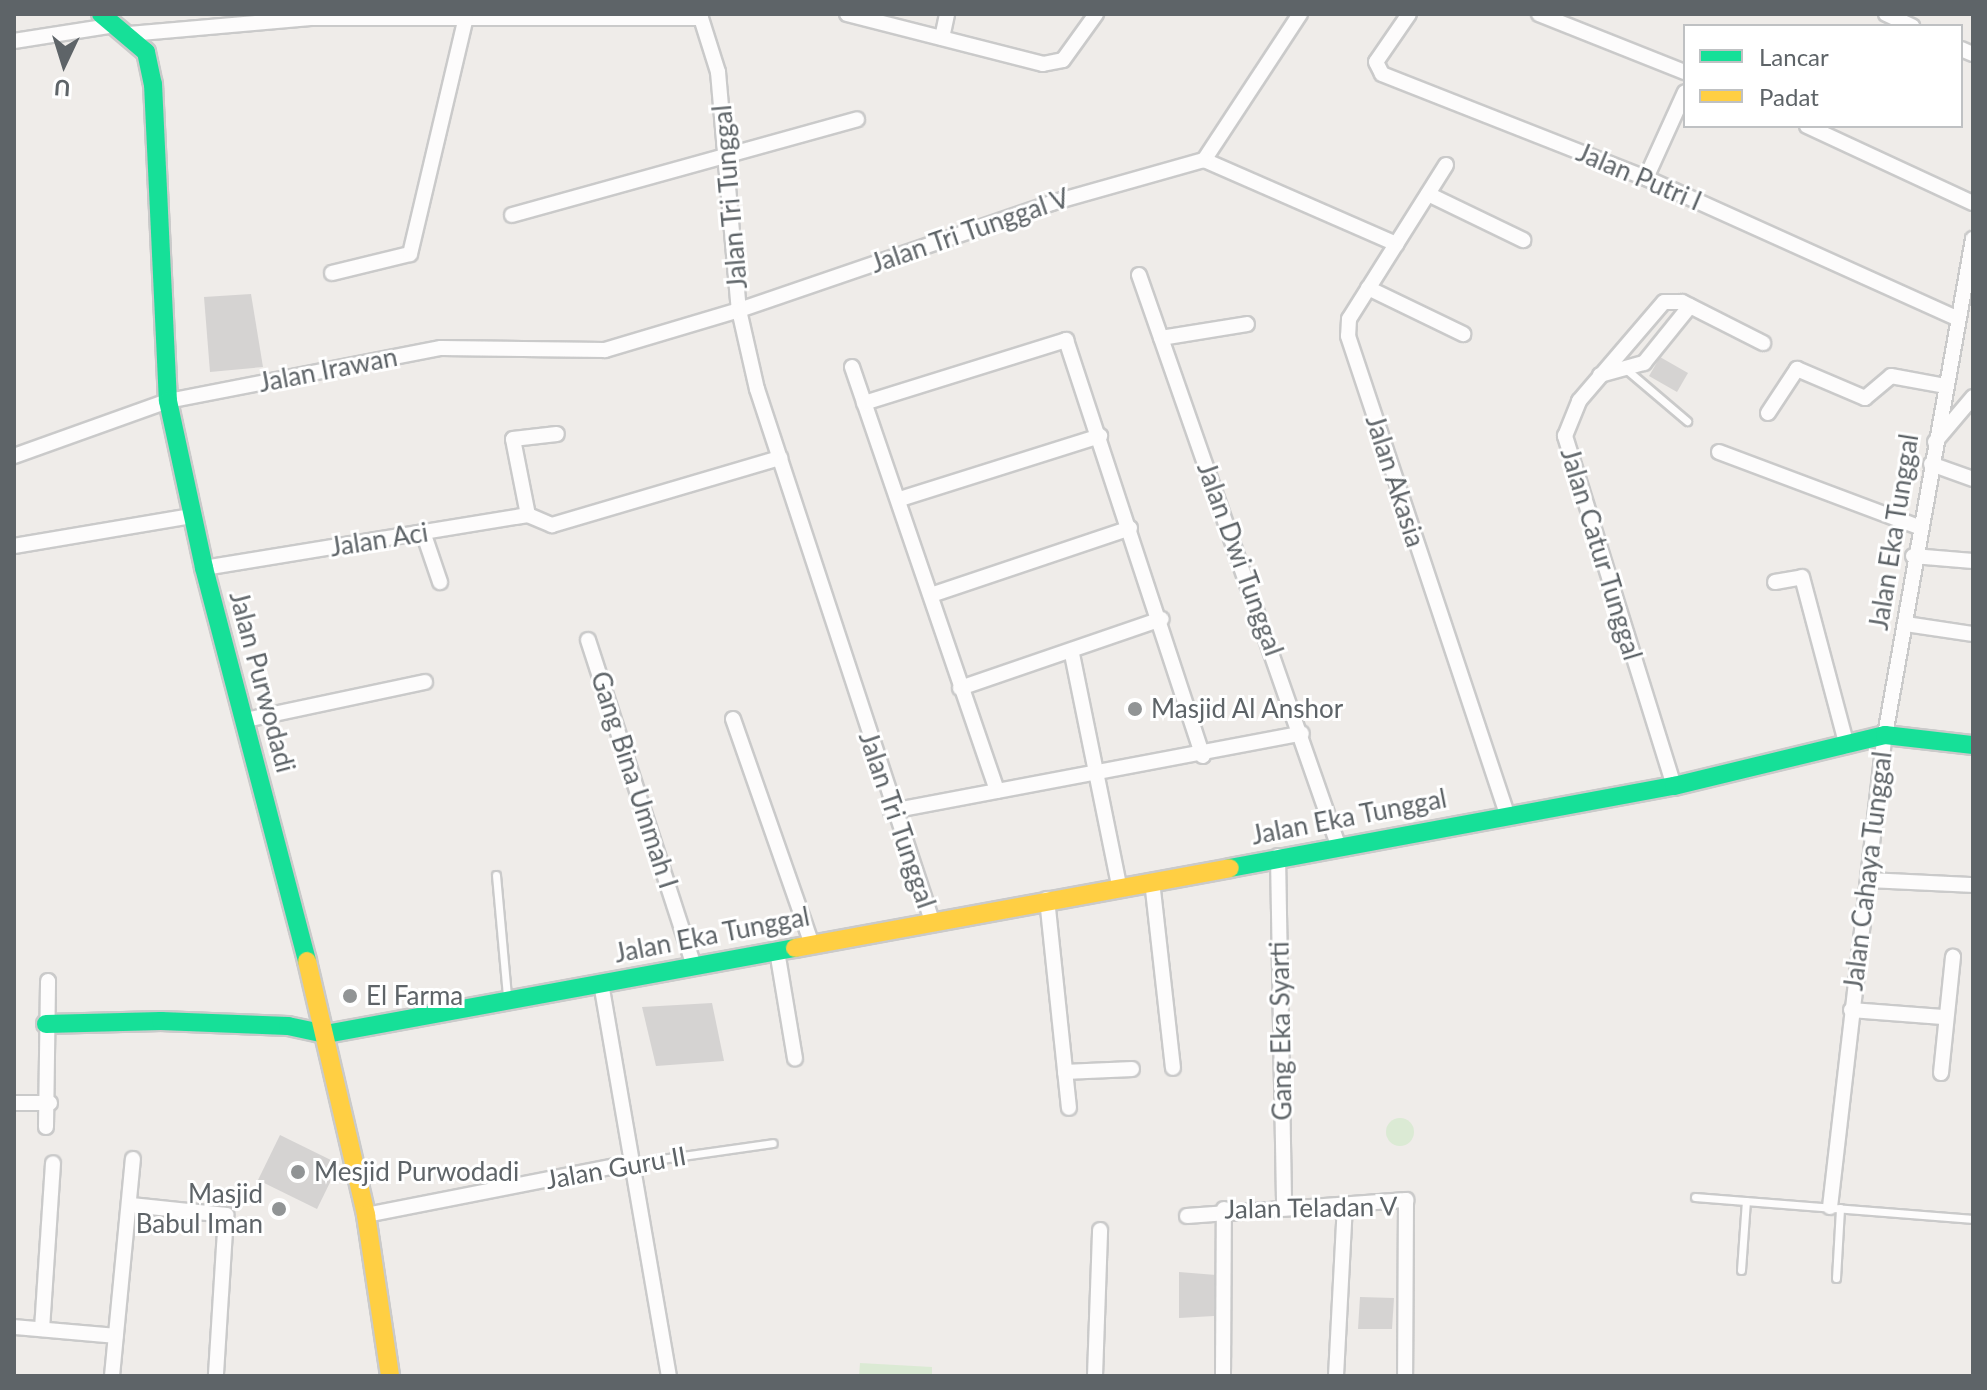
<!DOCTYPE html>
<html>
<head>
<meta charset="utf-8">
<style>
  body { margin:0 }
  #map { position:relative; width:1987px; height:1390px; overflow:hidden; background:#efece9; font-family:Lato,sans-serif }
  div>[style] { position:absolute }
  [style*='--x'] { left:calc(var(--x)*1px); top:calc(var(--y)*1px); width:calc(var(--w)*1px); rotate:calc(var(--a)*1deg) }
  .green>* { inset:0; background:#dbead4 }
  .round { border-radius:50% }
  .building>* { inset:0; background:#d5d3d2 }
  .roads { filter:drop-shadow(2px 0 #cacaca) drop-shadow(-2px 0 #cacaca) drop-shadow(0 2px #cacaca) drop-shadow(0 -2px #cacaca) }
  .lane>* { height:7px; margin:-3.5px; padding:0 3.5px; transform-origin:3.5px; border-radius:3.5px; background:#fdfcfc }
  .street>* { height:14px; margin:-7px; padding:0 7px; transform-origin:7px; border-radius:7px; background:#fdfcfc }
  .fast>* { height:18px; margin:-9px; padding:0 9px; transform-origin:9px; border-radius:9px; background:#16e098 }
  .slow>* { height:18px; margin:-9px; padding:0 9px; transform-origin:9px; border-radius:9px; background:#ffcf43 }
  .dots>* { width:22px; height:22px; translate:-50% -50%; box-sizing:border-box; border:4px solid #fff; border-radius:50% }
  span { translate:-50% -50%; white-space:nowrap; text-align:center; line-height:1.15; -webkit-text-stroke:6px #fff; paint-order:stroke }
  .street-label { font-size:26px; color:#5e6468 }
  .poi-label { font-size:26px; color:#5e6468 }
  .left { translate:0 -50%; text-align:left }
  .right { translate:-100% -50%; text-align:right }
  .frame { position:absolute; inset:0; border:16px solid #5e6468; pointer-events:none }
  .legend { position:absolute; left:1683px; top:24px; width:280px; height:104px; box-sizing:border-box; background:#fff; border:2px solid #bfc1c3; margin:0; padding:10px 14px; list-style:none; font-size:24px; color:#5e6468 }
  .legend li { display:flex; align-items:center; gap:16px; height:40px }
  .legend b { width:40px; border:2px solid #bfc1c3 }
  .north { position:absolute; left:24px; top:24px; width:80px; height:80px; -webkit-text-stroke:6px #fff; paint-order:stroke; rotate:184deg; font-size:22px; font-weight:700; line-height:32px; text-align:center; color:#5e6468 }
  .north::after { content:''; display:block; margin:auto; width:28px; height:36px; background:#5e6468; clip-path:polygon(50% 0,100% 100%,50% 72%,0 100%) }
</style>
</head>
<body>
<div id="map">
  <div class="green">
    <i class="round" style="left:1386px;top:1118px;width:28px;height:28px"></i>
    <i style="clip-path:polygon(860px 1363px,932px 1367px,932px 1376px,859px 1376px)"></i>
  </div>
  <div class="building">
    <i style="clip-path:polygon(251px 294px,263px 367px,210px 372px,204px 297px)"></i>
    <i style="clip-path:polygon(1660px 357px,1688px 373px,1677px 392px,1649px 376px)"></i>
    <i style="clip-path:polygon(712px 1003px,724px 1061px,656px 1066px,642px 1007px)"></i>
    <i style="clip-path:polygon(280px 1135px,339px 1164px,317px 1209px,258px 1180px)"></i>
    <i style="clip-path:polygon(1179px 1272px,1216px 1275px,1214px 1316px,1179px 1318px)"></i>
    <i style="clip-path:polygon(1360px 1297px,1394px 1298px,1392px 1329px,1358px 1329px)"></i>
  </div>
  <div class="roads">
    <div class="lane">
      <i style="--x:1627;--y:370;--w:79;--a:40.4"></i>
      <i style="--x:496;--y:875;--w:122;--a:84.8"></i>
      <i style="--x:633;--y:1163;--w:141;--a:-8.1"></i>
      <i style="--x:1695;--y:1197;--w:279;--a:4.5"></i>
      <i style="--x:1741;--y:1270;--w:69;--a:-85.9"></i>
      <i style="--x:1836;--y:1278;--w:70;--a:-86.7"></i>
    </div>
    <div class="street">
      <i style="--x:847;--y:14;--w:202;--a:14.3"></i>
      <i style="--x:1043;--y:64;--w:20;--a:-11"></i>
      <i style="--x:1063;--y:60;--w:57;--a:-54.3"></i>
      <i style="--x:1300;--y:14;--w:175;--a:123.3"></i>
      <i style="--x:1204;--y:160;--w:210;--a:23.6"></i>
      <i style="--x:1409;--y:14;--w:58;--a:124.5"></i>
      <i style="--x:1376;--y:62;--w:13;--a:63"></i>
      <i style="--x:1382;--y:74;--w:284;--a:21.5"></i>
      <i style="--x:1646;--y:178;--w:342;--a:24.3"></i>
      <i style="--x:1539;--y:14;--w:157;--a:21.7"></i>
      <i style="--x:1886;--y:14;--w:29;--a:25"></i>
      <i style="--x:701;--y:18;--w:57;--a:72.5"></i>
      <i style="--x:718;--y:72;--w:239;--a:85"></i>
      <i style="--x:739;--y:310;--w:81;--a:77.2"></i>
      <i style="--x:757;--y:389;--w:560;--a:71.79"></i>
      <i style="--x:129;--y:34;--w:185;--a:-5"></i>
      <i style="--x:313;--y:18;--w:388;--a:0"></i>
      <i style="--x:942;--y:38;--w:25;--a:-78"></i>
      <i style="--x:14;--y:41;--w:102;--a:-9"></i>
      <i style="--x:1961;--y:49;--w:13;--a:23"></i>
      <i style="--x:1807;--y:126;--w:183;--a:24.9"></i>
      <i style="--x:1446;--y:165;--w:182;--a:122.2"></i>
      <i style="--x:1349;--y:319;--w:17;--a:93"></i>
      <i style="--x:1348;--y:336;--w:504;--a:71.6"></i>
      <i style="--x:1646;--y:178;--w:94;--a:-65.6"></i>
      <i style="--x:1428;--y:194;--w:106;--a:25.8"></i>
      <i style="--x:512;--y:215;--w:358;--a:-15.5"></i>
      <i style="--x:332;--y:273;--w:80;--a:-13.7"></i>
      <i style="--x:410;--y:254;--w:243;--a:-76.7"></i>
      <i style="--x:1139;--y:275;--w:604;--a:70.75"></i>
      <i style="--x:1368;--y:288;--w:106;--a:25.8"></i>
      <i style="--x:1161;--y:338;--w:87;--a:-9.2"></i>
      <i style="--x:852;--y:367;--w:448;--a:71.1"></i>
      <i style="--x:1600;--y:375;--w:46;--a:-15.3"></i>
      <i style="--x:1644;--y:363;--w:73;--a:-51.1"></i>
      <i style="--x:864;--y:403;--w:212;--a:-17.3"></i>
      <i style="--x:1066;--y:340;--w:438;--a:71.8"></i>
      <i style="--x:1768;--y:413;--w:53;--a:-56.6"></i>
      <i style="--x:1797;--y:369;--w:74;--a:23.1"></i>
      <i style="--x:1865;--y:398;--w:34;--a:-40"></i>
      <i style="--x:1891;--y:376;--w:56;--a:10.3"></i>
      <i style="--x:1935;--y:442;--w:59;--a:-49.8"></i>
      <i style="--x:1719;--y:452;--w:214;--a:20.6"></i>
      <i style="--x:14;--y:456;--w:164;--a:-19.7"></i>
      <i style="--x:168;--y:401;--w:278;--a:-11"></i>
      <i style="--x:441;--y:348;--w:164;--a:0.7"></i>
      <i style="--x:605;--y:350;--w:140;--a:-16.6"></i>
      <i style="--x:739;--y:310;--w:330;--a:-18.9"></i>
      <i style="--x:1051;--y:203;--w:159;--a:-15.7"></i>
      <i style="--x:1931;--y:464;--w:45;--a:19.7"></i>
      <i style="--x:900;--y:499;--w:210;--a:-17.5"></i>
      <i style="--x:528;--y:515;--w:77;--a:-101.2"></i>
      <i style="--x:513;--y:439;--w:44;--a:-6.5"></i>
      <i style="--x:423;--y:532;--w:53;--a:71.2"></i>
      <i style="--x:14;--y:546;--w:180;--a:-9.6"></i>
      <i style="--x:1913;--y:556;--w:60;--a:4.8"></i>
      <i style="--x:204;--y:568;--w:328;--a:-9.3"></i>
      <i style="--x:528;--y:515;--w:26;--a:23"></i>
      <i style="--x:552;--y:525;--w:238;--a:-16.4"></i>
      <i style="--x:1775;--y:582;--w:27;--a:-10"></i>
      <i style="--x:1802;--y:577;--w:175;--a:75.1"></i>
      <i style="--x:931;--y:595;--w:210;--a:-18.6"></i>
      <i style="--x:1906;--y:624;--w:68;--a:8.5"></i>
      <i style="--x:588;--y:640;--w:343;--a:72"></i>
      <i style="--x:1072;--y:654;--w:235;--a:78.5"></i>
      <i style="--x:960;--y:688;--w:213;--a:-18.9"></i>
      <i style="--x:733;--y:719;--w:236;--a:70.7"></i>
      <i style="--x:246;--y:720;--w:183;--a:-12"></i>
      <i style="--x:1674;--y:786;--w:367;--a:-107.3"></i>
      <i style="--x:1565;--y:436;--w:38;--a:-68"></i>
      <i style="--x:1579;--y:401;--w:130;--a:-49.4"></i>
      <i style="--x:1664;--y:302;--w:18;--a:0"></i>
      <i style="--x:1682;--y:302;--w:91;--a:26.8"></i>
      <i style="--x:891;--y:811;--w:418;--a:-10.7"></i>
      <i style="--x:1278;--y:856;--w:350;--a:89"></i>
      <i style="--x:1870;--y:880;--w:103;--a:2.8"></i>
      <i style="--x:1152;--y:881;--w:188;--a:83.6"></i>
      <i style="--x:1047;--y:899;--w:210;--a:84"></i>
      <i style="--x:777;--y:951;--w:109;--a:80.5"></i>
      <i style="--x:601;--y:983;--w:399;--a:80.2"></i>
      <i style="--x:1851;--y:1010;--w:92;--a:4.4"></i>
      <i style="--x:1065;--y:1072;--w:67;--a:-2.6"></i>
      <i style="--x:1941;--y:1073;--w:117;--a:-84.1"></i>
      <i style="--x:14;--y:1103;--w:36;--a:0"></i>
      <i style="--x:46;--y:1127;--w:146;--a:-89.2"></i>
      <i style="--x:131;--y:1205;--w:96;--a:6"></i>
      <i style="--x:226;--y:1215;--w:161;--a:93.6"></i>
      <i style="--x:1830;--y:1207;--w:475;--a:-83.4"></i>
      <i style="--x:1885;--y:735;--w:504;--a:-79.94"></i>
      <i style="--x:366;--y:1215;--w:270;--a:-11.1"></i>
      <i style="--x:1187;--y:1216;--w:220;--a:-4.2"></i>
      <i style="--x:1406;--y:1200;--w:176;--a:90.3"></i>
      <i style="--x:14;--y:1327;--w:102;--a:5"></i>
      <i style="--x:42;--y:1329;--w:166;--a:-86.2"></i>
      <i style="--x:112;--y:1376;--w:218;--a:-84.5"></i>
      <i style="--x:1095;--y:1376;--w:146;--a:-88"></i>
      <i style="--x:1223;--y:1376;--w:167;--a:-89.7"></i>
      <i style="--x:1336;--y:1376;--w:169;--a:-87"></i>
    </div>
    <div class="fast">
      <i style="--x:101;--y:14;--w:59;--a:40.2"></i>
      <i style="--x:146;--y:52;--w:33;--a:78"></i>
      <i style="--x:153;--y:84;--w:317;--a:87.3"></i>
      <i style="--x:168;--y:401;--w:171;--a:77.8"></i>
      <i style="--x:204;--y:568;--w:406;--a:75.3"></i>
      <i style="--x:1230;--y:868;--w:452;--a:-10.5"></i>
      <i style="--x:1674;--y:786;--w:217;--a:-13.6"></i>
      <i style="--x:1885;--y:735;--w:89;--a:6.5"></i>
      <i style="--x:46;--y:1024;--w:115;--a:-1.5"></i>
      <i style="--x:161;--y:1021;--w:127;--a:2.3"></i>
      <i style="--x:288;--y:1026;--w:39;--a:12"></i>
      <i style="--x:326;--y:1034;--w:477;--a:-10.4"></i>
    </div>
    <div class="slow">
      <i style="--x:795;--y:948;--w:442;--a:-10.4"></i>
      <i style="--x:307;--y:961;--w:261;--a:76.9"></i>
      <i style="--x:366;--y:1215;--w:163;--a:81.5"></i>
    </div>
  </div>
  <div class="dots">
    <i style="left:1135px;top:709px;background:#919495"></i>
    <i style="left:350px;top:996px;background:#919495"></i>
    <i style="left:298px;top:1172px;background:#919495"></i>
    <i style="left:279px;top:1209px;background:#919495"></i>
  </div>
  <div class="street-label">
    <span style="left:1639px;top:177px;rotate:23deg">Jalan Putri I</span>
    <span style="left:730px;top:197px;rotate:-95deg">Jalan Tri Tunggal</span>
    <span style="left:970px;top:231px;rotate:-19deg">Jalan Tri Tunggal V</span>
    <span style="left:328px;top:370px;rotate:-11deg">Jalan Irawan</span>
    <span style="left:1395px;top:481px;rotate:72deg">Jalan Akasia</span>
    <span style="left:1894px;top:532px;rotate:-81deg">Jalan Eka Tunggal</span>
    <span style="left:379px;top:540px;rotate:-9deg">Jalan Aci</span>
    <span style="left:1601px;top:554px;rotate:73deg">Jalan Catur Tunggal</span>
    <span style="left:1240px;top:559px;rotate:70deg">Jalan Dwi Tunggal</span>
    <span style="left:262px;top:682px;rotate:75deg">Jalan Purwodadi</span>
    <span style="left:634px;top:780px;rotate:72deg">Gang Bina Ummah I</span>
    <span style="left:1349px;top:817px;rotate:-11deg">Jalan Eka Tunggal</span>
    <span style="left:897px;top:820px;rotate:71deg">Jalan Tri Tunggal</span>
    <span style="left:1868px;top:871px;rotate:-83deg">Jalan Cahaya Tunggal</span>
    <span style="left:712px;top:935px;rotate:-11deg">Jalan Eka Tunggal</span>
    <span style="left:1281px;top:1031px;rotate:-91deg">Gang Eka Syarti</span>
    <span style="left:616px;top:1168px;rotate:-10deg">Jalan Guru II</span>
    <span style="left:1311px;top:1208px;rotate:-1deg">Jalan Teladan V</span>
  </div>
  <div class="poi-label">
    <span class="left" style="left:1151px;top:709px">Masjid Al Anshor</span>
    <span class="left" style="left:366px;top:996px">El Farma</span>
    <span class="left" style="left:314px;top:1172px">Mesjid Purwodadi</span>
    <span class="right" style="left:263px;top:1209px">Masjid<br>Babul Iman</span>
  </div>
  <div class="frame"></div>
  <ul class="legend">
  <li><b style="height:10px;background:#16e098"></b>Lancar</li>
  <li><b style="height:10px;background:#ffcf43"></b>Padat</li>
  </ul>
  <div class="north">U</div>
</div>
</body>
</html>
